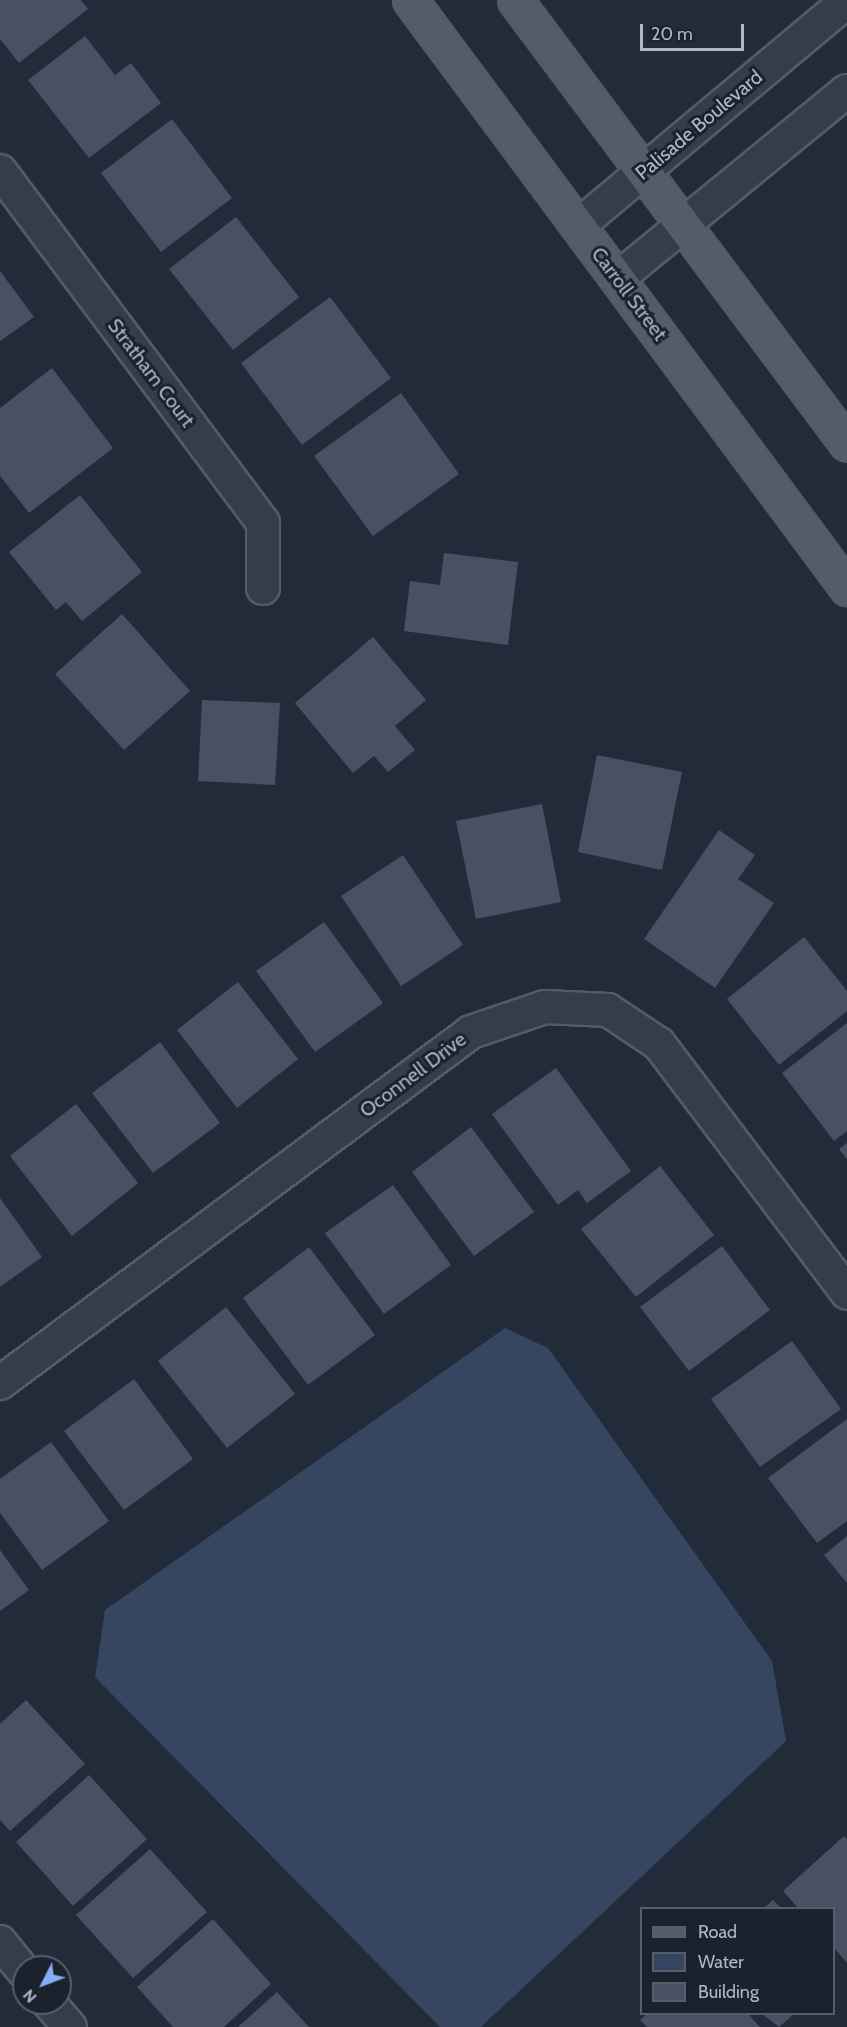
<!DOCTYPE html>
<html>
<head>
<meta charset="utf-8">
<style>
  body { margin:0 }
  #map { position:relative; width:847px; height:2027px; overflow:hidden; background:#222b39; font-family:Cabin,sans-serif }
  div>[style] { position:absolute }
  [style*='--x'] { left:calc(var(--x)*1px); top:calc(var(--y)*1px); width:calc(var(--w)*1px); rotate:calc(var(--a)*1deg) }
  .water>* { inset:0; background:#364660 }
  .building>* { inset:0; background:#485162 }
  .roads { filter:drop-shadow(2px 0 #535b67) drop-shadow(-2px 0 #535b67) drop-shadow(0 2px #535b67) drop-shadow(0 -2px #535b67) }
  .minor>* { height:32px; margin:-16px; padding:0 16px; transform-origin:16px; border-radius:16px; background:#363d49 }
  .primary>* { height:33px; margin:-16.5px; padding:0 16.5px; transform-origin:16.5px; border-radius:16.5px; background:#535c69 }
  span { translate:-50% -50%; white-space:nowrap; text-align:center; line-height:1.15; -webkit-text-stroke:6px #1b222e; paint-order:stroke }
  .street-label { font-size:20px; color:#b0b8c5 }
  .legend { position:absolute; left:640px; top:1907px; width:195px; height:108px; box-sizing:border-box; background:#1b222e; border:2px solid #575e6a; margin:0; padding:8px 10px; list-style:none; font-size:18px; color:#b0b8c5 }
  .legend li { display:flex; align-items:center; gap:12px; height:30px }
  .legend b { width:30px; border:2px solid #575e6a }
  .north { position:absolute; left:12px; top:1955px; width:60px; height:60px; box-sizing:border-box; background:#1b222e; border:2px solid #575e6a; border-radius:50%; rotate:228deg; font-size:16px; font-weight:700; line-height:24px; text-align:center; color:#b0b8c5 }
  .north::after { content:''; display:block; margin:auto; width:21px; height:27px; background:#86acf4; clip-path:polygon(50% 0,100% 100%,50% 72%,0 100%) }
  .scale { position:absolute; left:640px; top:24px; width:104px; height:27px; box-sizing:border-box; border:3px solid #b0b8c5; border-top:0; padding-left:8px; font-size:18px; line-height:21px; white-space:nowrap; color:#b0b8c5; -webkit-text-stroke:4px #1b222e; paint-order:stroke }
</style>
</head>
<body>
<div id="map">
  <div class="water">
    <i style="clip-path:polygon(505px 1328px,548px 1348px,772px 1661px,786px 1741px,481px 2027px,440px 2027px,95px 1677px,105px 1610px)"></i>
  </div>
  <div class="building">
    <i style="clip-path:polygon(0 0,81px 0,88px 9px,19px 63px,0 39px)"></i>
    <i style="clip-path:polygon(85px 36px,115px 75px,131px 63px,161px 103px,89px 158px,28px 80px)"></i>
    <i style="clip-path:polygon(172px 119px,232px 198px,161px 252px,101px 173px)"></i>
    <i style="clip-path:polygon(236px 217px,299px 297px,233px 350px,169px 269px)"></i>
    <i style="clip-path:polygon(0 271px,34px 317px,0 341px)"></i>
    <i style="clip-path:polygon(330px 297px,391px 378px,302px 445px,241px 363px)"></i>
    <i style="clip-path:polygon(52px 368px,113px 448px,29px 513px,0 476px,0 408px)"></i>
    <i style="clip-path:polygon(401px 393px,459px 474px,373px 536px,314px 456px)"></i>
    <i style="clip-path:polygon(80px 495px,142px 572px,82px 621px,66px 602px,56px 610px,9px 552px)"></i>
    <i style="clip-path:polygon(444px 553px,518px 562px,508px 645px,404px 631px,410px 581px,440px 585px)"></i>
    <i style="clip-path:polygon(122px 614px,190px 691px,124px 750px,55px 674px)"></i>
    <i style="clip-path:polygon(373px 637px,426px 700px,395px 726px,415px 750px,388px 772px,374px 756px,353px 773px,295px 703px)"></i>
    <i style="clip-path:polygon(202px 700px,280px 703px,275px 785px,198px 781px)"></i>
    <i style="clip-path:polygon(597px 755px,682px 772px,662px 870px,578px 852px)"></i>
    <i style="clip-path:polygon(542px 804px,561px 902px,476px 919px,456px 821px)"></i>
    <i style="clip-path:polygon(719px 830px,755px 855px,738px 879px,774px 903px,715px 988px,644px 939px)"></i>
    <i style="clip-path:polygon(403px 855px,463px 945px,401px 986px,341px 896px)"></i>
    <i style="clip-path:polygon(324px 922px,383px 1003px,315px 1052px,256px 971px)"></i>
    <i style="clip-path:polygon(804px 937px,847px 991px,847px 1011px,779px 1065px,727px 999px)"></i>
    <i style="clip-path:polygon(238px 982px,298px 1059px,237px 1108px,177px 1030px)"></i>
    <i style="clip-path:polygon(847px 1023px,847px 1131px,834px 1141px,782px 1073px)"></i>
    <i style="clip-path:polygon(160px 1042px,220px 1123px,153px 1173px,92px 1093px)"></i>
    <i style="clip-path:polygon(556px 1068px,631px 1171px,587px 1203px,578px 1190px,558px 1205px,492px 1114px)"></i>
    <i style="clip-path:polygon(76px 1104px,138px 1183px,72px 1236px,10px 1156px)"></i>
    <i style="clip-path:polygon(471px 1127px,534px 1212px,474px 1256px,412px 1172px)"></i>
    <i style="clip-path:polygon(847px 1143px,847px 1159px,839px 1149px)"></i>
    <i style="clip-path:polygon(660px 1166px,714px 1235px,636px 1297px,581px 1229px)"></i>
    <i style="clip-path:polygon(393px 1185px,451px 1265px,384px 1314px,325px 1233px)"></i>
    <i style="clip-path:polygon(0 1198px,42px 1257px,0 1287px)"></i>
    <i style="clip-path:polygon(722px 1246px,770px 1310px,689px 1371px,640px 1307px)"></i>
    <i style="clip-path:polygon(309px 1247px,375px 1335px,308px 1385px,243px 1298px)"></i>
    <i style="clip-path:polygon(226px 1307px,295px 1394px,227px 1448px,158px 1361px)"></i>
    <i style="clip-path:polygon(792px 1341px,841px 1409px,760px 1467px,711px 1399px)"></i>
    <i style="clip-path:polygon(134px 1379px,193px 1459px,124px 1510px,64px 1431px)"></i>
    <i style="clip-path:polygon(847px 1419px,847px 1521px,817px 1543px,768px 1478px)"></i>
    <i style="clip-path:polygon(51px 1442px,109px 1521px,42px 1570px,0 1513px,0 1479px)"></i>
    <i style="clip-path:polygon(847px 1536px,847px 1583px,824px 1555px)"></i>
    <i style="clip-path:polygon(0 1550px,29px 1590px,0 1611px)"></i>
    <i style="clip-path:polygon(26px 1700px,85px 1764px,10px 1831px,0 1820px,0 1724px)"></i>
    <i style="clip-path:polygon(89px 1775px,147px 1839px,73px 1906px,16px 1842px)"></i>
    <i style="clip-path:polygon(844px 1836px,847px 1839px,847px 1963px,834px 1948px,834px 1908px,798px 1908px,783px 1891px)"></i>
    <i style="clip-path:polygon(150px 1849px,207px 1912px,133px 1978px,76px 1915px)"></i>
    <i style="clip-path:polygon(773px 1900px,781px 1908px,764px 1908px)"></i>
    <i style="clip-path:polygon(213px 1919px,271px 1984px,224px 2027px,173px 2027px,137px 1987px)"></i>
    <i style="clip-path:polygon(277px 1992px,309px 2027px,238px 2027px)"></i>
    <i style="clip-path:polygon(647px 2014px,748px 2014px,760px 2027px,647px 2027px,640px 2020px)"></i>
    <i style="clip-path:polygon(762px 2014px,794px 2014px,779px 2027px)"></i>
  </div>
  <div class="roads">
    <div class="minor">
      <i style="--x:0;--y:171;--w:439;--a:53.2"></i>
      <i style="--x:263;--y:523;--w:65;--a:90"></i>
      <i style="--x:578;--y:226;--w:351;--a:-39.9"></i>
      <i style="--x:617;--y:279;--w:297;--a:-39.3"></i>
      <i style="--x:0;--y:1383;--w:587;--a:-36.69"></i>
      <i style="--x:471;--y:1032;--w:78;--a:-18.7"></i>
      <i style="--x:545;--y:1007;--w:63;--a:2.7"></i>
      <i style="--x:608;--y:1010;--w:61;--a:33.7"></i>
      <i style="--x:659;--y:1044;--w:312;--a:52.9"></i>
      <i style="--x:0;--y:1942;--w:38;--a:51"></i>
      <i style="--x:49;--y:2003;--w:32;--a:49"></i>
    </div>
    <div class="primary">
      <i style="--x:410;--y:0;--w:733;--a:53.38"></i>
      <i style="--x:515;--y:0;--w:554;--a:53.21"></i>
    </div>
  </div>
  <div class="street-label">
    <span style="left:699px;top:125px;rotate:-40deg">Palisade Boulevard</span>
    <span style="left:629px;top:294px;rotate:53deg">Carroll Street</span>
    <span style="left:151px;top:373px;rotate:53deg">Stratham Court</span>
    <span style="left:413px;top:1075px;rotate:-37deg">Oconnell Drive</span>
  </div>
  <ul class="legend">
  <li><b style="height:8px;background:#535c69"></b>Road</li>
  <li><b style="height:16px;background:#364660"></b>Water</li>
  <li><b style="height:16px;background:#485162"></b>Building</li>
  </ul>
  <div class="north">N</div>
  <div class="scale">20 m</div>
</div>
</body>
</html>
